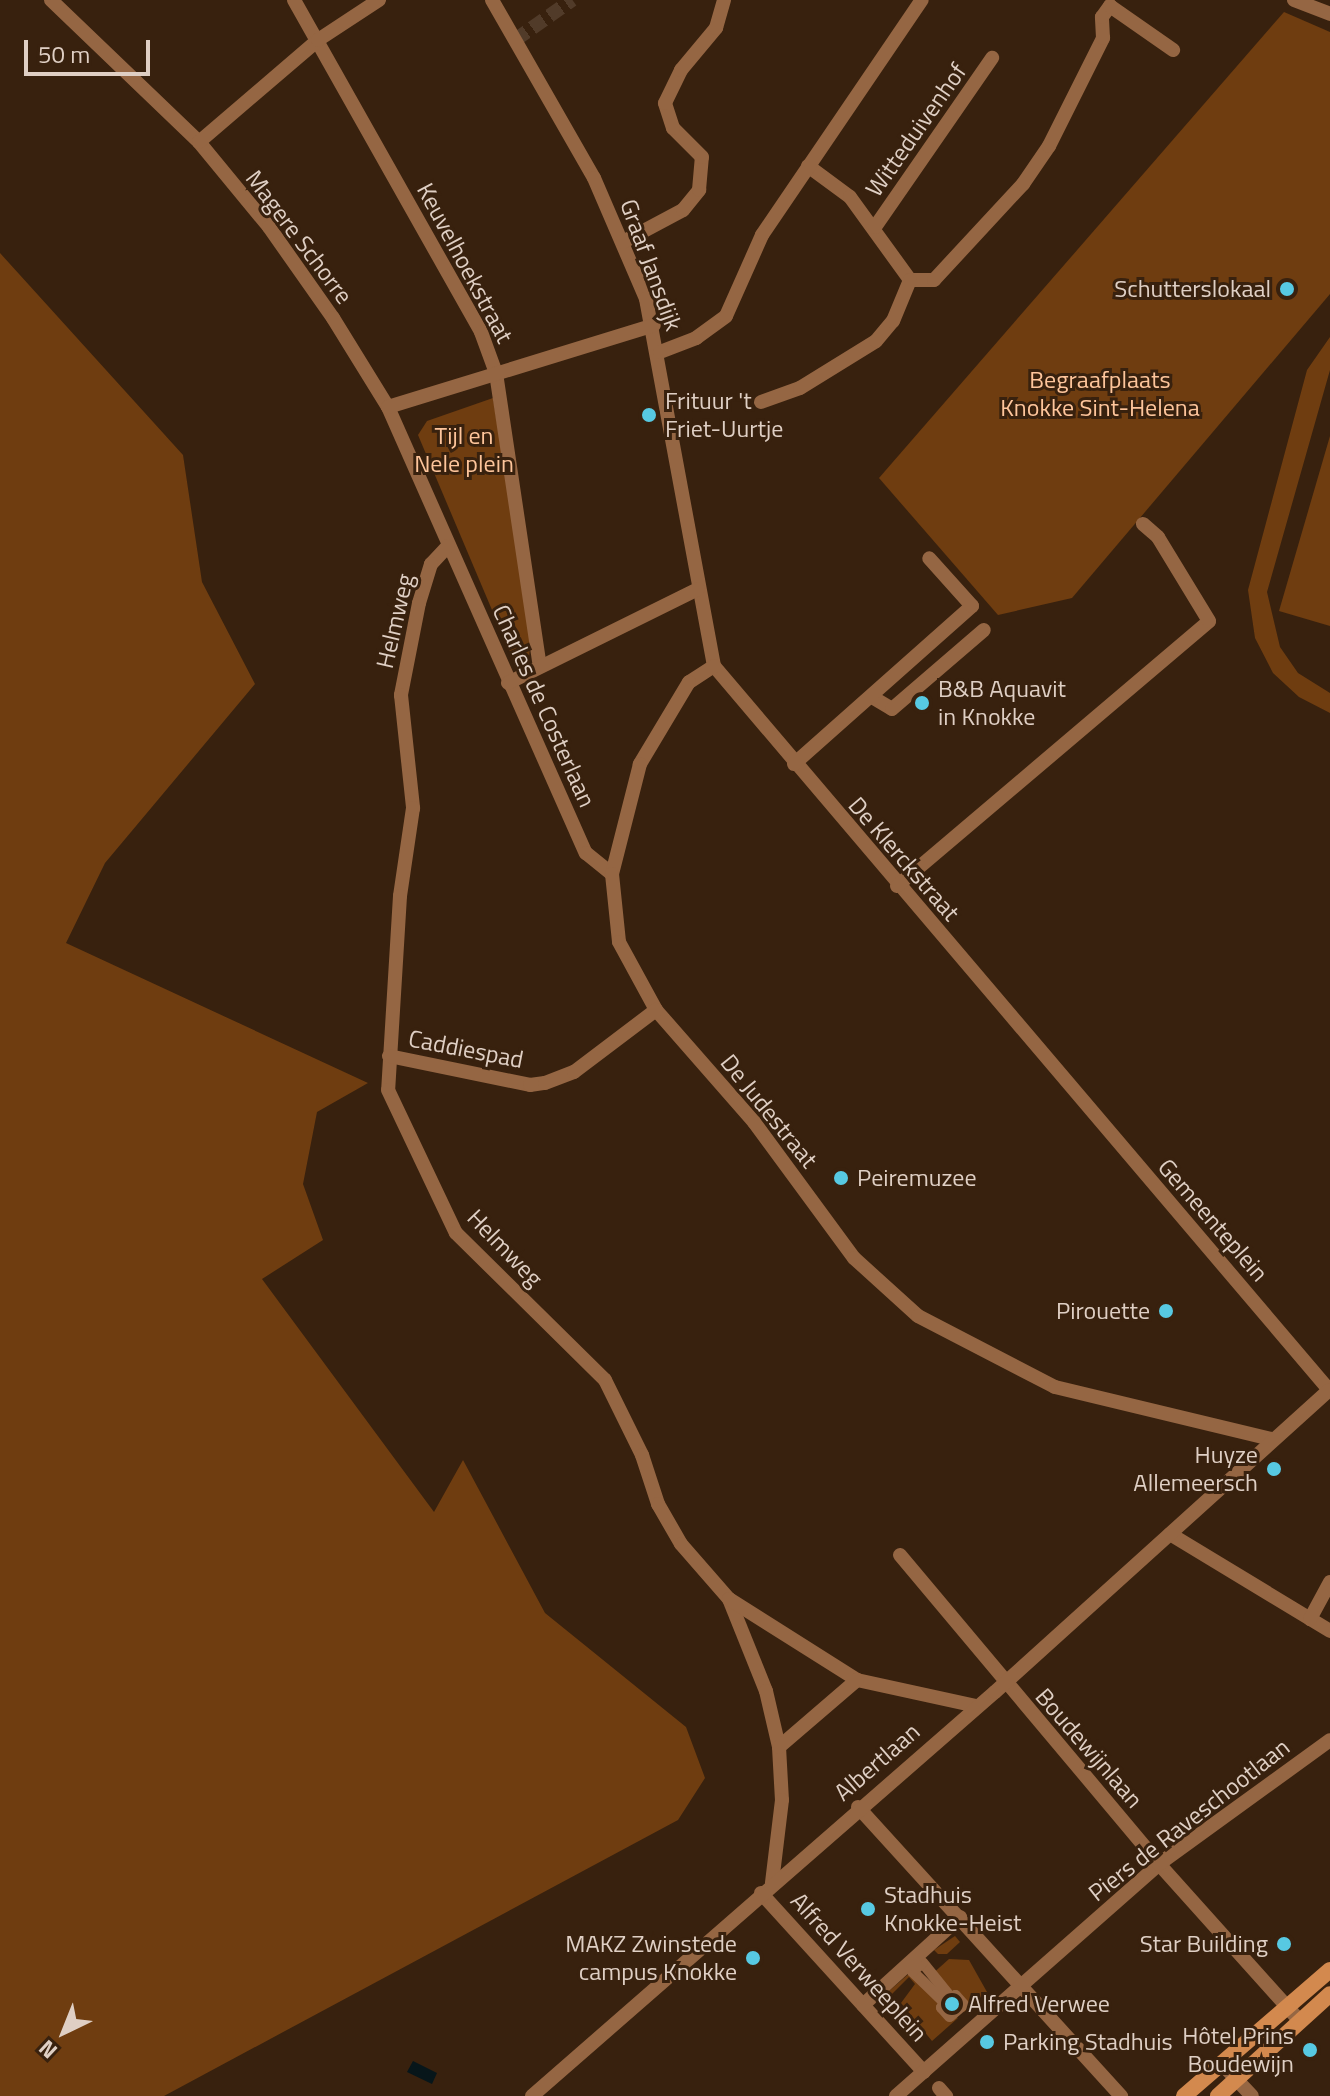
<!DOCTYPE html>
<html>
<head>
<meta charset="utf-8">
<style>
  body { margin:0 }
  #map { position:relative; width:1330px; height:2096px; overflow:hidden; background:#38210e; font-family:"Titillium Web",sans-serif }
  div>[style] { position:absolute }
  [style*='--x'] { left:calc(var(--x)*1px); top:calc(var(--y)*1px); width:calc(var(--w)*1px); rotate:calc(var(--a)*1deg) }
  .green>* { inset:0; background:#6f3d10 }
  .water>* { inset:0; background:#07161a }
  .minor-tunnel>* { height:14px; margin-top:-7px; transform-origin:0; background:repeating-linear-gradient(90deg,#513b29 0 14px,transparent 0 21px) }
  .pedestrian>* { height:11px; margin:-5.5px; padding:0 5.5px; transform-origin:5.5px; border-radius:5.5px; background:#956643 }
  .minor>* { height:14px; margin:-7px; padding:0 7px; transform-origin:7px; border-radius:7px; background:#956643 }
  .secondary>* { height:16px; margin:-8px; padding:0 8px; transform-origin:8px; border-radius:8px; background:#d3894e }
  .dots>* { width:22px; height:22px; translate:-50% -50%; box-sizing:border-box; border:4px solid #38210e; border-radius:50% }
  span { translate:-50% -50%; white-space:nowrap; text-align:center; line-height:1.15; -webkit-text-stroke:6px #38210e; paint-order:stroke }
  .street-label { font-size:24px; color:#dfcfc4 }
  .poi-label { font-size:24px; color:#dfcfc4 }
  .right { translate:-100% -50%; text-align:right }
  .left { translate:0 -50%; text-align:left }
  .park-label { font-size:24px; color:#fec59b }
  .north { position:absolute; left:24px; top:1992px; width:80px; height:80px; -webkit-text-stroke:6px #38210e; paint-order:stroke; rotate:223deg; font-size:22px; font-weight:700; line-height:32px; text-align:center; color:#dfcfc4 }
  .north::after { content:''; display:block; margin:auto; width:28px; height:36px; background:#dfcfc4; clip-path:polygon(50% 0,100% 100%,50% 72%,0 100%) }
  .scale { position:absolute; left:24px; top:40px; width:126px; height:36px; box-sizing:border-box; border:4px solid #dfcfc4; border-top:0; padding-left:10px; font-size:24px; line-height:28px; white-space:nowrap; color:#dfcfc4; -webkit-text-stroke:6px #38210e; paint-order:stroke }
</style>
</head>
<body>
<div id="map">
  <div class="green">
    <i style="clip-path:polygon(1284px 12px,1330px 32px,1330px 294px,1072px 598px,998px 615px,879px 478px)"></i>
    <i style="clip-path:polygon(0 253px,183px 455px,202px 582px,255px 684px,105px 863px,66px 943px,368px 1083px,317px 1112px,303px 1184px,323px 1240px,262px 1279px,434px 1512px,463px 1460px,545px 1613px,686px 1727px,705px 1778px,678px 1820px,164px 2096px,0 2096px)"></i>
    <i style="clip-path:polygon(1330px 337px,1330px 370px,1267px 592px,1280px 647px,1298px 673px,1330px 693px,1330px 713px,1299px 697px,1273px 673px,1255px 638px,1248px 590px,1307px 370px)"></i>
    <i style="clip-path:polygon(493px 398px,531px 636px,529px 658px,514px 662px,418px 435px,427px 421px)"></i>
    <i style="clip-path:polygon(1330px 436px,1330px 626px,1279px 611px)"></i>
    <i style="clip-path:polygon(955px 1936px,960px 1942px,947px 1954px,938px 1954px,934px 1950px)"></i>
    <i style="clip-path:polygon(949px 1959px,969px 1960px,987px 1992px,964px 2012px,930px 1976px)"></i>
    <i style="clip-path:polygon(912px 1971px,942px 2008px,958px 2018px,932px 2041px,901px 2003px,915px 1984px,909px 1977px,892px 1994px,894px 2013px,881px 1998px)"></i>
  </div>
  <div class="water">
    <i style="clip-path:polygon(413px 2061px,437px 2073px,432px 2084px,407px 2072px)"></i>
  </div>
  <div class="minor-tunnel">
    <i style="--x:515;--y:40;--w:70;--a:-35.1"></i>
  </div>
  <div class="pedestrian">
    <i style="--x:922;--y:1962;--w:46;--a:51.1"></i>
    <i style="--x:951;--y:1998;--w:5;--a:-37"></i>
    <i style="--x:955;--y:1995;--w:12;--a:48"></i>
    <i style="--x:963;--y:2004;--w:18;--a:139"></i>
    <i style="--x:949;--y:2016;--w:12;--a:-132"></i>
    <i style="--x:941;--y:2007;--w:6;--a:-45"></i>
    <i style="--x:945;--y:2003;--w:46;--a:-135.9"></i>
    <i style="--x:912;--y:1971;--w:13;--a:-42"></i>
  </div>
  <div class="minor">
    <i style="--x:51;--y:0;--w:205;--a:43.8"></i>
    <i style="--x:199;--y:142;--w:110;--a:50.5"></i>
    <i style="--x:269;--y:227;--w:111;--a:54.9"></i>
    <i style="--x:333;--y:318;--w:105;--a:58.3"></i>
    <i style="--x:388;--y:407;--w:488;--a:66.1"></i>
    <i style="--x:586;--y:853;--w:33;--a:39"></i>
    <i style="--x:294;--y:0;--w:381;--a:60.6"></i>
    <i style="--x:481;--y:332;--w:44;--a:69.9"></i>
    <i style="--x:496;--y:373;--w:296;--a:81.5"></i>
    <i style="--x:492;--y:0;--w:205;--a:60.2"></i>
    <i style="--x:594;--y:178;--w:132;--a:66.7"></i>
    <i style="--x:646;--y:299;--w:373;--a:79.5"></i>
    <i style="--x:714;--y:666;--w:951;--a:49.65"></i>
    <i style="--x:1294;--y:0;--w:39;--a:21"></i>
    <i style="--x:199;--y:142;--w:157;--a:-40.6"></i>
    <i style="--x:318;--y:40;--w:73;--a:-33.3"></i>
    <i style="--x:808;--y:166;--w:52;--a:36.4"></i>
    <i style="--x:850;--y:197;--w:102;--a:54.1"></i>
    <i style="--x:910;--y:280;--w:24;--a:0"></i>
    <i style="--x:934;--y:280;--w:131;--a:-47.2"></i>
    <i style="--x:1023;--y:184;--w:46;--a:-55.6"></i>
    <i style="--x:1049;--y:146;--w:121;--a:-63.4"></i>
    <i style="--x:1103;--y:38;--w:21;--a:-93"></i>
    <i style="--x:1102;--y:17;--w:14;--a:-54"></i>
    <i style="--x:1110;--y:6;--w:77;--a:34.9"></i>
    <i style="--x:875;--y:227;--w:206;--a:-55.3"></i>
    <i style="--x:623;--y:242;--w:68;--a:-28.1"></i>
    <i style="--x:683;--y:210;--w:26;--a:-51"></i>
    <i style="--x:699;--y:190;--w:33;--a:-85"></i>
    <i style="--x:702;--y:157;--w:41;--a:-135"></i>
    <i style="--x:673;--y:128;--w:26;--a:-108"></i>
    <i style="--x:665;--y:103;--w:37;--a:-64"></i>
    <i style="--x:681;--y:70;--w:55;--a:-50.2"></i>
    <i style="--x:716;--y:28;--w:29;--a:-74"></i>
    <i style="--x:660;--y:352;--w:39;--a:-21"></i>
    <i style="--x:696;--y:338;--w:37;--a:-36"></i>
    <i style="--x:726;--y:316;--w:89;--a:-66"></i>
    <i style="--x:762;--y:235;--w:284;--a:-55.8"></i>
    <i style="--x:761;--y:402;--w:41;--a:-19.7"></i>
    <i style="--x:800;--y:388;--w:89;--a:-31.7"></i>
    <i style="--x:876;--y:341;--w:26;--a:-50"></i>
    <i style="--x:893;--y:321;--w:44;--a:-67.5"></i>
    <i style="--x:388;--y:407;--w:278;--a:-17.1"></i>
    <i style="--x:448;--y:546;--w:25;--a:133"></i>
    <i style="--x:431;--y:564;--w:41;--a:107.1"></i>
    <i style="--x:419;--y:603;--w:94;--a:101.1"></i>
    <i style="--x:401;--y:695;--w:114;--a:83.9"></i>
    <i style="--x:413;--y:808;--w:89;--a:98.4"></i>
    <i style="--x:400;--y:896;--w:194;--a:93.5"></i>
    <i style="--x:388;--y:1090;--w:158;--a:64.6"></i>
    <i style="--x:456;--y:1233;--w:209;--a:44.6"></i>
    <i style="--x:605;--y:1380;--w:84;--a:63.7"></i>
    <i style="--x:642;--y:1455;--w:52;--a:71.9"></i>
    <i style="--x:658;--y:1504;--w:46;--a:60.1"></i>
    <i style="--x:681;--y:1544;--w:73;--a:48.9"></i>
    <i style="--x:729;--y:1599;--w:99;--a:68.1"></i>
    <i style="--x:766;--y:1691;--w:57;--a:76.9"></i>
    <i style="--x:779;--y:1747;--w:53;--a:86.8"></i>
    <i style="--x:782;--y:1800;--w:84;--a:96.9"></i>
    <i style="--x:714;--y:666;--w:30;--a:147"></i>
    <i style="--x:689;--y:682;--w:96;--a:120.9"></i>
    <i style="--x:640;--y:764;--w:114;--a:104.3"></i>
    <i style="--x:612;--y:874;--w:68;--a:84.1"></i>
    <i style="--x:619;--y:942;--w:77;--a:61.4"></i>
    <i style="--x:656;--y:1010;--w:149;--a:48.8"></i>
    <i style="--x:754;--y:1122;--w:169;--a:53.7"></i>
    <i style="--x:854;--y:1258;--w:86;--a:42.2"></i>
    <i style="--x:918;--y:1316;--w:154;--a:27.4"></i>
    <i style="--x:1055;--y:1387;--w:222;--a:13.5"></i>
    <i style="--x:508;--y:683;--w:212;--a:-26.3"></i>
    <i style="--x:872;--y:697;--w:23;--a:31"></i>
    <i style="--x:892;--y:709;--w:121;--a:-40.7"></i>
    <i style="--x:794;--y:764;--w:238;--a:-41.6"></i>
    <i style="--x:972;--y:606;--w:64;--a:-131.9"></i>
    <i style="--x:897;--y:886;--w:409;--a:-40.3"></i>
    <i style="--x:1209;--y:621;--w:98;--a:-121.3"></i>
    <i style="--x:1158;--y:537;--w:20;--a:-139"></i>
    <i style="--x:389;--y:1056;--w:144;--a:11.6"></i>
    <i style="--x:530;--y:1085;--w:15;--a:-8"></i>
    <i style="--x:545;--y:1083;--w:31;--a:-21"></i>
    <i style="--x:574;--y:1072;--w:103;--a:-37.1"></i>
    <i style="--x:1170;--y:1534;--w:187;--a:31.2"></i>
    <i style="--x:900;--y:1555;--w:403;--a:50"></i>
    <i style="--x:1159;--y:1864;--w:211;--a:48.1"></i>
    <i style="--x:729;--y:1599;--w:151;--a:32.3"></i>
    <i style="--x:857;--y:1680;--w:122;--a:12.3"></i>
    <i style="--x:1310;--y:1619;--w:42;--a:-61.6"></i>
    <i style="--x:779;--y:1747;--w:103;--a:-40.7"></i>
    <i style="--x:858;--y:1807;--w:391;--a:47.7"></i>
    <i style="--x:761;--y:1893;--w:242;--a:47.7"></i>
    <i style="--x:863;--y:2005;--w:131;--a:-42.2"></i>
    <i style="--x:1221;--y:2063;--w:45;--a:46.8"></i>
    <i style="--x:939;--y:2088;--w:11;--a:49"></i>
    <i style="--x:532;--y:2096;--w:614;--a:-41.11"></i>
    <i style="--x:995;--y:1692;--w:450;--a:-42.1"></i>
    <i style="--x:896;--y:2096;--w:351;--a:-41.4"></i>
    <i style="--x:1159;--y:1864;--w:211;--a:-35.9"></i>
  </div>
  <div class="secondary">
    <i style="--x:1184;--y:2096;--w:193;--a:-40.8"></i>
    <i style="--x:1218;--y:2096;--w:151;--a:-42.3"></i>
  </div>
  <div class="dots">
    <i style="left:1287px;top:289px;background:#57c9e2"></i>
    <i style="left:649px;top:415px;background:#57c9e2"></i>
    <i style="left:922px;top:703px;background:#57c9e2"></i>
    <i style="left:841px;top:1178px;background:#57c9e2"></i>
    <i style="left:1166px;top:1311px;background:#57c9e2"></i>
    <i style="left:1274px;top:1469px;background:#57c9e2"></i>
    <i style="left:868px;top:1909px;background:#57c9e2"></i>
    <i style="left:1284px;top:1944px;background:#57c9e2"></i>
    <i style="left:753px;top:1958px;background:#57c9e2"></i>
    <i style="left:952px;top:2004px;background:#57c9e2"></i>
    <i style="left:987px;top:2042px;background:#57c9e2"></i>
    <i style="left:1310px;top:2050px;background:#57c9e2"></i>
  </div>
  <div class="street-label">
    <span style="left:916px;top:130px;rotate:-55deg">Witteduivenhof</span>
    <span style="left:299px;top:237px;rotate:53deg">Magere Schorre</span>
    <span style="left:465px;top:263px;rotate:62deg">Keuvelhoekstraat</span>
    <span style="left:651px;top:265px;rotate:70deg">Graaf Jansdijk</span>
    <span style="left:395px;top:621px;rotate:-77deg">Helmweg</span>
    <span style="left:544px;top:706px;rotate:66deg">Charles de Costerlaan</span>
    <span style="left:904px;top:859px;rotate:49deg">De Klerckstraat</span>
    <span style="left:466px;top:1049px;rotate:11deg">Caddiespad</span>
    <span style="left:769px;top:1111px;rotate:51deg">De Judestraat</span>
    <span style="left:1213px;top:1220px;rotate:49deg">Gemeenteplein</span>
    <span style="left:505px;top:1248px;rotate:46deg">Helmweg</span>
    <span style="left:1089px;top:1748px;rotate:49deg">Boudewijnlaan</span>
    <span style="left:877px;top:1762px;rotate:-41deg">Albertlaan</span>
    <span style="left:1189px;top:1820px;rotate:-38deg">Piers de Raveschootlaan</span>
    <span style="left:859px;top:1967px;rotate:48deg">Alfred Verweeplein</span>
  </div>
  <div class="poi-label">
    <span class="right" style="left:1271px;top:289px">Schutterslokaal</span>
    <span class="left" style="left:665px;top:415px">Frituur 't<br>Friet-Uurtje</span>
    <span class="left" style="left:938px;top:703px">B&amp;B Aquavit<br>in Knokke</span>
    <span class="left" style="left:857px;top:1178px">Peiremuzee</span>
    <span class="right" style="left:1150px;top:1311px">Pirouette</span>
    <span class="right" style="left:1258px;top:1469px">Huyze<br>Allemeersch</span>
    <span class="left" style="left:884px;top:1909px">Stadhuis<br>Knokke-Heist</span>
    <span class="right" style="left:737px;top:1958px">MAKZ Zwinstede<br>campus Knokke</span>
    <span class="right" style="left:1268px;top:1944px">Star Building</span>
    <span class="left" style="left:968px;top:2004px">Alfred Verwee</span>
    <span class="right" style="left:1294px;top:2050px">Hôtel Prins<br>Boudewijn</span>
    <span class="left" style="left:1003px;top:2042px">Parking Stadhuis</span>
  </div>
  <div class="park-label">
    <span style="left:1100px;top:394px">Begraafplaats<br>Knokke Sint-Helena</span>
    <span style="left:464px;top:450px">Tijl en<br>Nele plein</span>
  </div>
  <div class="north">N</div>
  <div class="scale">50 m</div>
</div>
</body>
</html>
